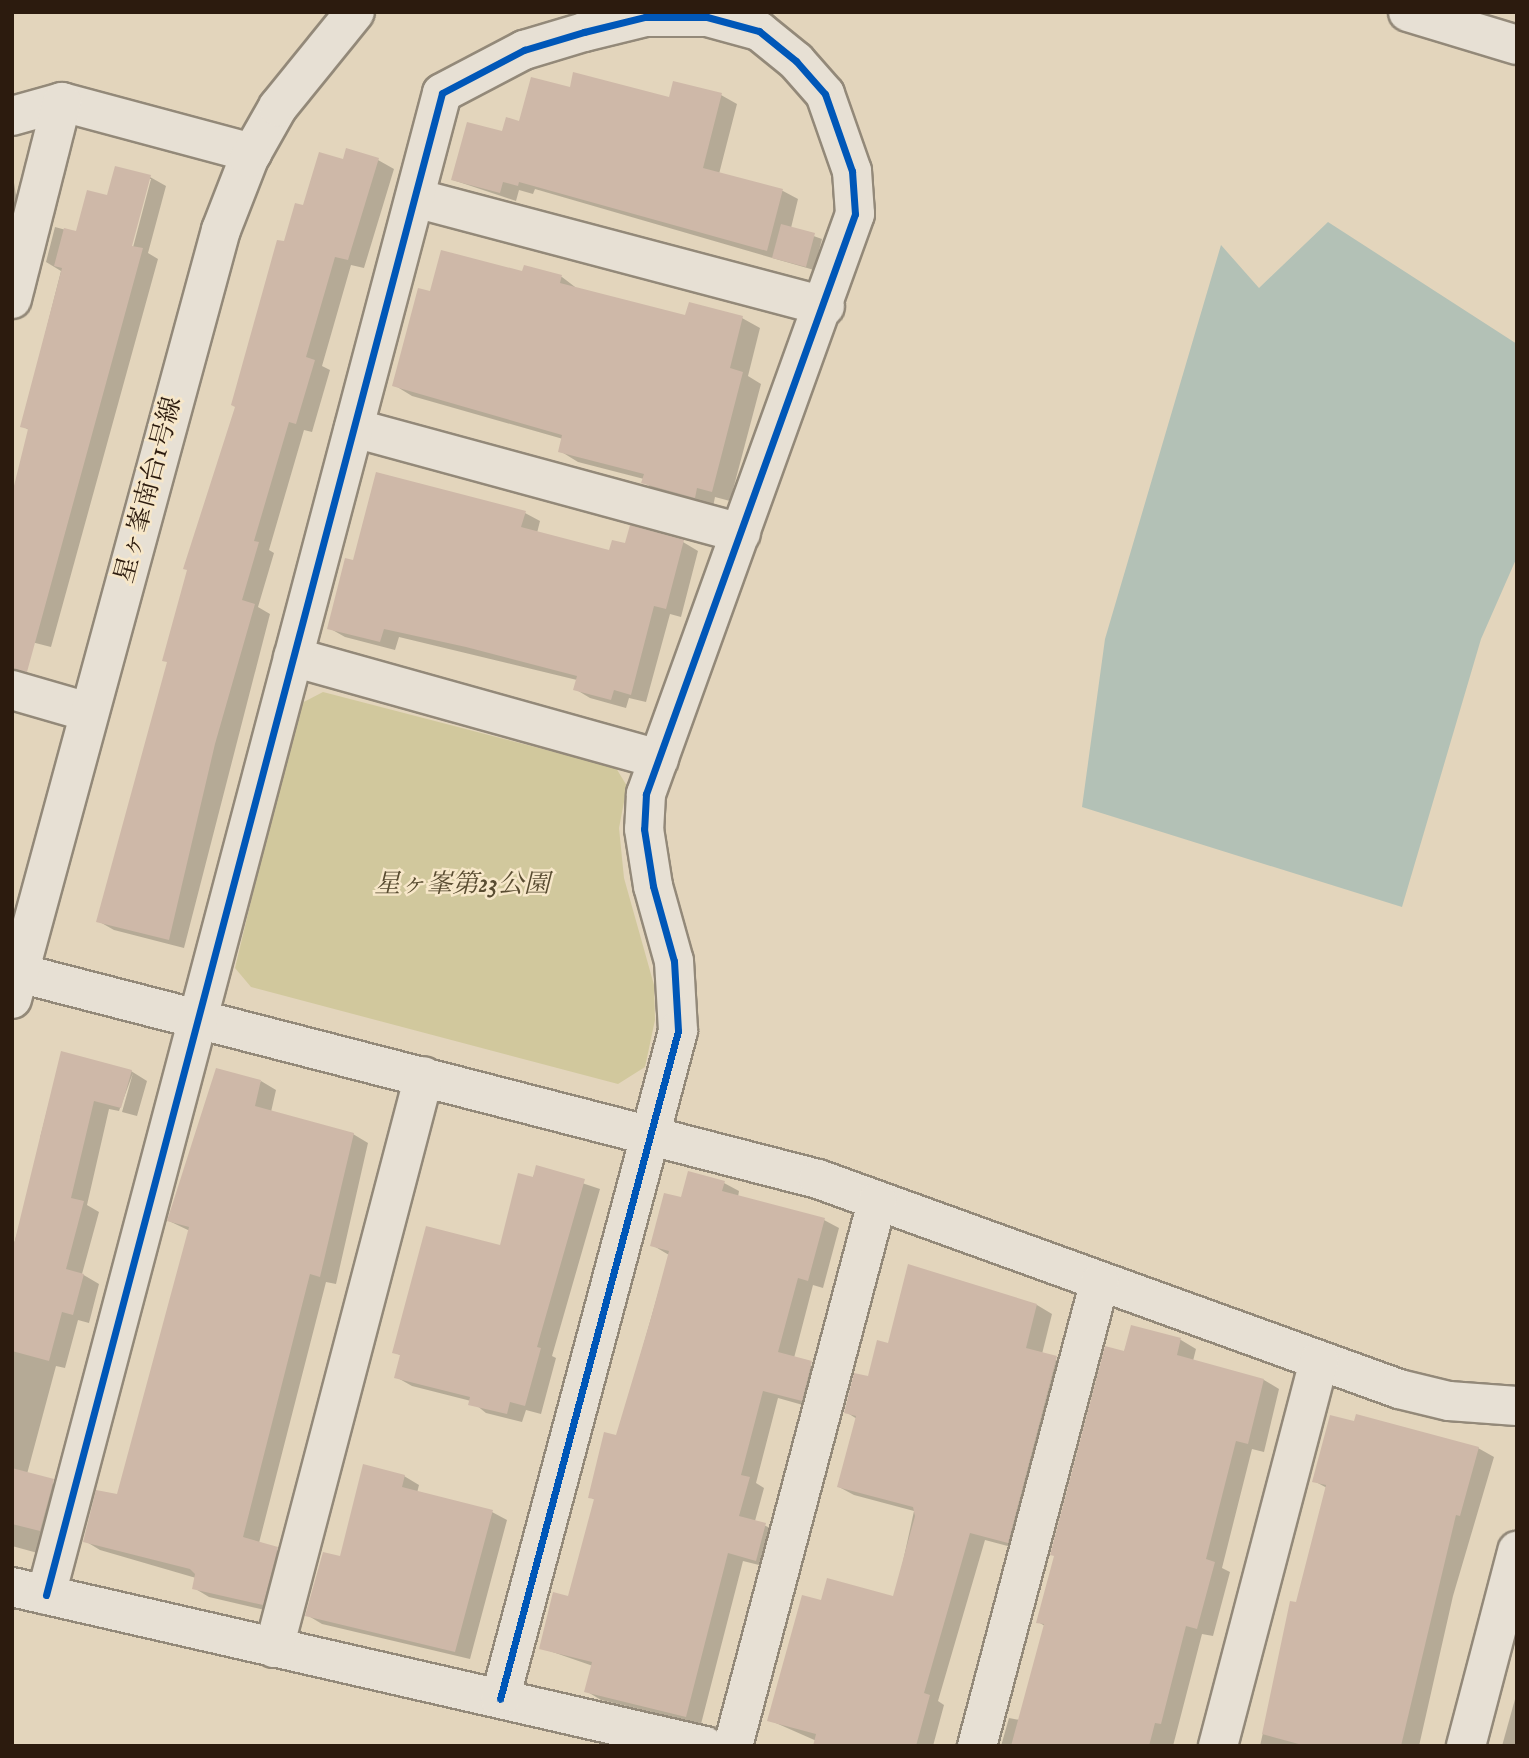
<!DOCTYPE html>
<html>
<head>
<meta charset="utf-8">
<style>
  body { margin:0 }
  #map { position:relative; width:1529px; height:1758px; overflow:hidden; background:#e3d5bc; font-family:"IM FELL DW Pica","Noto Serif JP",serif }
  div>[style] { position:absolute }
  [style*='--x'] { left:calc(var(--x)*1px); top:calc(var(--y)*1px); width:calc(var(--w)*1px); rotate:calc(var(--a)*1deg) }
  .green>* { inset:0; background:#d1c89d }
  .water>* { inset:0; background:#b3c1b6 }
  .shadow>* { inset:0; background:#0003 }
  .building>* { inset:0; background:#ceb8a8 }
  .roads { filter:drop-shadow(2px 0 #938979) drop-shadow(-2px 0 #938979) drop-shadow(0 2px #938979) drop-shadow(0 -2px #938979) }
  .minor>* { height:38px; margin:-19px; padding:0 19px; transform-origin:19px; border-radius:19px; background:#e7e0d4 }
  .tertiary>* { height:38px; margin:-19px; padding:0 19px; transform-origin:19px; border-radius:19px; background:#e7e0d4 }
  .cycleway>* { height:7px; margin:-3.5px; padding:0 3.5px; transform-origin:3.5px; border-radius:3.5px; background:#0057b8 }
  span { translate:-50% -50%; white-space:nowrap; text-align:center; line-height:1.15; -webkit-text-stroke:5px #f7e7c9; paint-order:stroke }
  .street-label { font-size:26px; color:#2c1b0e }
  .park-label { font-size:26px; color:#594c31; font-style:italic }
  .frame { position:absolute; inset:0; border:14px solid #2c1b0e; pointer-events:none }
</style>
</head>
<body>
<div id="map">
  <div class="green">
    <i style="clip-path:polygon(323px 692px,616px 768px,627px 786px,619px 828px,624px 878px,654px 985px,655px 1020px,645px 1067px,618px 1084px,251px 987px,235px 968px,298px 705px)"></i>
  </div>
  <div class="water">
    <i style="clip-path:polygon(1328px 222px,1517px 344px,1517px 557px,1481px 639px,1402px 907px,1082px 807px,1105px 639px,1221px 245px,1259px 288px)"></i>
  </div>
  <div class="shadow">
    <i style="clip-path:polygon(571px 90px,670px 99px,721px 95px,737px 104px,719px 174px,783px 191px,798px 199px,791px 228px,822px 239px,814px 270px,535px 189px,533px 194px,519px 190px,516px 201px,453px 180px,503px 133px)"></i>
    <i style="clip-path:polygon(378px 160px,394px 169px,364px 268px,351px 265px,322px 366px,330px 370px,312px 432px,304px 430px,269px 550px,274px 553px,258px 607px,270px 614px,184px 948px,114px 930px,98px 921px,285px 244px,304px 207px,344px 161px)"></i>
    <i style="clip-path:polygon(12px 170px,20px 221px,12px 258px)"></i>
    <i style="clip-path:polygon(evenodd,150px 177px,166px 186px,148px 253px,158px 259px,51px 647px,12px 637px,29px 430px,22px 426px,61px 271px,46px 262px,55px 227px,77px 233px,108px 197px,150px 177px,148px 179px,151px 179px,131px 255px,128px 254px,148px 179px)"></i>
    <i style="clip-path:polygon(523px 273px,562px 277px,579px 290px,687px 317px,742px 318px,760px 328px,748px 376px,761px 384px,730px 501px,715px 497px,713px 507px,661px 493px,643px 482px,644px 479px,578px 462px,560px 451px,563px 439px,412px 396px,394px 385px,432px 293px)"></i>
    <i style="clip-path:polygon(525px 513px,540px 521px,537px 533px,610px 552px,626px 545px,683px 542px,698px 551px,681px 617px,670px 614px,646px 702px,629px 698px,626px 708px,590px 698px,575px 689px,577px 680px,399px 637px,395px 650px,345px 637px,329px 628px,354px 562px)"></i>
    <i style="clip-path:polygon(62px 1053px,131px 1071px,147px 1081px,137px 1116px,122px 1112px,133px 1073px,119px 1111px,109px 1109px,87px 1205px,99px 1212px,82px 1274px,99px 1284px,89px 1323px,78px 1320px,65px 1368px,56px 1366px,27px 1474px,69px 1490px,56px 1539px,49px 1537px,45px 1555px,12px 1546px,12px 1251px,44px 1140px,40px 1138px)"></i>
    <i style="clip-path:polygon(261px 1081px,276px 1090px,271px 1112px,353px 1134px,368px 1143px,336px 1284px,326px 1282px,259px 1543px,293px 1557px,278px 1613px,209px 1597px,194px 1588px,196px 1578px,100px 1550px,85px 1541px,118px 1496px,190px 1231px,169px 1221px)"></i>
    <i style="clip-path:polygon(537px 1168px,600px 1189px,552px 1356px,556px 1358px,541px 1414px,526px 1410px,522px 1422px,486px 1413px,471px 1401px,412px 1386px,396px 1377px,402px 1356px,394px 1352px,501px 1247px)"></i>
    <i style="clip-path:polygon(724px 1183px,739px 1191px,738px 1197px,824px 1220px,839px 1228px,823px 1288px,813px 1285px,794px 1358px,826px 1372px,817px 1409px,778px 1398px,756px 1483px,764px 1488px,755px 1521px,781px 1533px,771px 1568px,743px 1561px,701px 1724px,601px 1700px,586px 1691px,593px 1666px,541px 1648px,569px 1598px,595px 1500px,590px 1497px,617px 1438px,669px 1255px,652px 1245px,682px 1200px)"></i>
    <i style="clip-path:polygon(1037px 1305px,1052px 1314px,1042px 1354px,1071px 1366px,1023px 1550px,985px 1540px,938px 1701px,944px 1705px,933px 1746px,828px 1746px,769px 1720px,822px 1602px,895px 1598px,914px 1511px,854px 1495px,839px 1487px,857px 1419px,846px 1412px,889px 1345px)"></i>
    <i style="clip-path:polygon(1132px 1327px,1181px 1340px,1196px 1349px,1193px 1361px,1264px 1380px,1279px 1389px,1264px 1452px,1252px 1449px,1222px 1568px,1230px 1572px,1213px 1636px,1202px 1634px,1173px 1746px,1001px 1746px,1009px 1718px,1020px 1720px,1045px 1626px,1038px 1622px)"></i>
    <i style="clip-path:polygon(1478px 1448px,1494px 1457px,1453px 1596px,1419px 1746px,1260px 1746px,1292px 1603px,1297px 1604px,1327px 1488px,1314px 1481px)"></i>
    <i style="clip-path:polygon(404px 1476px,419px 1485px,417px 1493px,492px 1512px,507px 1520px,470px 1659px,322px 1624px,307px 1615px,341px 1558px)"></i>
    <i style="clip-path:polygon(1517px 1692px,1517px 1746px,1502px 1746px)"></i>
  </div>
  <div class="building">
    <i style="clip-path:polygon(573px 72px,669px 97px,673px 81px,722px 93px,703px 168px,783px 189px,767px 251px,519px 182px,518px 186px,503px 182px,500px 193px,451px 180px,467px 122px,502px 131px,506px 117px,519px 121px,531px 77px,570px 87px)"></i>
    <i style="clip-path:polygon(346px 148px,379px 158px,348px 260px,335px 257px,306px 357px,315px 360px,296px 424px,289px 422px,254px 541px,259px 542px,242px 600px,255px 604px,215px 744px,169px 940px,96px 922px,167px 662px,162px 661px,187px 570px,183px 569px,235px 407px,231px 405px,277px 240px,284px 241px,295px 203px,303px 205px,319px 152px,343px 159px)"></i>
    <i style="clip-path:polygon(115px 166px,151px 175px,132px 246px,143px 248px,27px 672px,12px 669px,12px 494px,28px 429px,20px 427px,62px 268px,54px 266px,64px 228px,76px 231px,87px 190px,107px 195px)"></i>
    <i style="clip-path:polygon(781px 224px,815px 233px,806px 267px,772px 258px)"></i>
    <i style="clip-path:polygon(441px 250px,522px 271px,524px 265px,562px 275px,560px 283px,685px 315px,689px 302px,743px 316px,730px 368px,743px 372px,712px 492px,697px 488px,695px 498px,641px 483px,644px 474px,558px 452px,562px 435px,392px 386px,418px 288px,430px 291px)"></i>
    <i style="clip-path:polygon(376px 472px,526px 511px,521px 527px,609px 550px,612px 540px,625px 543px,630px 525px,684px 540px,666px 609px,654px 606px,631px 695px,614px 690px,611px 700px,573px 690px,577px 676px,466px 647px,384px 629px,380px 642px,327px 629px,345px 558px,353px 560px)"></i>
    <i style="clip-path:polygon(61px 1051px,132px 1070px,121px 1108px,94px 1101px,71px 1198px,84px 1201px,66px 1269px,84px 1274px,73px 1315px,62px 1312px,49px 1361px,12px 1351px,12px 1252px)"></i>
    <i style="clip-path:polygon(216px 1068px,261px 1080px,255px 1106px,354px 1133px,320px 1277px,310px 1274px,243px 1537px,278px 1547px,263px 1605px,192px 1589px,195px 1574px,190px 1569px,83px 1542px,96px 1490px,117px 1494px,189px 1227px,167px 1221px)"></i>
    <i style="clip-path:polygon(536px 1165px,585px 1179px,537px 1347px,541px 1348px,525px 1406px,510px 1402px,507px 1414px,468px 1405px,470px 1397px,394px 1378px,400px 1355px,392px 1353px,426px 1226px,500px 1245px,518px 1173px,533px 1177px)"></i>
    <i style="clip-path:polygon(688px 1171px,725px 1181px,722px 1191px,825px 1218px,808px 1281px,798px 1278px,778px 1352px,812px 1361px,802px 1401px,763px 1391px,741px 1475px,750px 1477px,739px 1516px,766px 1523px,756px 1561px,728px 1553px,686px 1717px,584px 1692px,592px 1662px,539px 1649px,553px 1592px,568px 1596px,594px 1499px,588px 1498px,604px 1432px,616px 1435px,651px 1318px,669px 1251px,650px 1246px,664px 1193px,681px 1197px)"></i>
    <i style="clip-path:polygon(908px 1264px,1037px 1304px,1026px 1348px,1057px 1356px,1008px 1543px,970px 1533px,924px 1693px,930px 1695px,916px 1746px,813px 1746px,816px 1734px,767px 1721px,802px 1595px,821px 1600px,827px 1578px,893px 1596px,915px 1516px,913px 1507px,837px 1487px,856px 1416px,844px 1413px,854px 1373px,868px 1376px,877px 1340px,888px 1343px)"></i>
    <i style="clip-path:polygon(1131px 1325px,1181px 1338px,1177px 1355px,1264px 1379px,1248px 1444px,1236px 1441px,1206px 1559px,1215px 1562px,1197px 1629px,1186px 1626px,1161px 1724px,1155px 1723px,1149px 1746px,1011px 1746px,1044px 1624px,1036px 1623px,1054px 1556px,1050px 1555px,1105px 1346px,1124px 1351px)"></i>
    <i style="clip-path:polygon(1356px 1414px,1479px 1447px,1460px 1516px,1456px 1515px,1401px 1746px,1306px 1746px,1262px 1734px,1290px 1601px,1296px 1602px,1326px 1485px,1312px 1482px,1330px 1415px,1354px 1421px)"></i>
    <i style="clip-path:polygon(363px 1464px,405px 1475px,402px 1487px,493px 1510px,455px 1652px,305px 1616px,323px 1552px,340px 1556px)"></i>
    <i style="clip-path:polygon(12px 1468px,54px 1479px,40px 1531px,12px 1524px)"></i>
  </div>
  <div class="roads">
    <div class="minor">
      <i style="--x:12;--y:116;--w:52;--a:-15.6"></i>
      <i style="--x:62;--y:102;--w:197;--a:15"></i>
      <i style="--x:415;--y:198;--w:424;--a:14.8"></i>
      <i style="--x:12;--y:299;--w:203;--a:-75.8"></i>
      <i style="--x:354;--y:428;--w:401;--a:15.2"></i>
      <i style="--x:293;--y:657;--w:380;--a:15.6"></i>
      <i style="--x:12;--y:690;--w:79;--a:16.1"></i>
      <i style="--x:19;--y:973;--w:825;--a:14.46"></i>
      <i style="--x:818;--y:1179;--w:618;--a:19.87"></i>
      <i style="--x:1399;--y:1389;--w:51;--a:13.5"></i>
      <i style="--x:1449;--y:1401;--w:68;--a:4.2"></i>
      <i style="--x:12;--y:1587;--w:711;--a:12.92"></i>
      <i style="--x:46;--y:1595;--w:1553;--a:-75.23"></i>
      <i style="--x:442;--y:93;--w:93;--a:-27.7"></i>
      <i style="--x:524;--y:50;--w:63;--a:-16.7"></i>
      <i style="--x:584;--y:32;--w:63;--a:-13.8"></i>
      <i style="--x:645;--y:17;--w:62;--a:0"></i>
      <i style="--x:707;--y:17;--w:54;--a:15.1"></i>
      <i style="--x:759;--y:31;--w:48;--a:39"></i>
      <i style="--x:796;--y:61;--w:44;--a:48.7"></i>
      <i style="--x:825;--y:94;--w:82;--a:70.7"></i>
      <i style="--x:852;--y:171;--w:43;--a:86"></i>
      <i style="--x:855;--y:214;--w:617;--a:109.82"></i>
      <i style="--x:646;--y:794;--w:35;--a:93"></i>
      <i style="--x:644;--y:829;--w:58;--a:81"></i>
      <i style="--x:653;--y:886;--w:78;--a:74.4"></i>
      <i style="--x:674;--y:961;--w:70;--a:86.7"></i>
      <i style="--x:678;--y:1031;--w:691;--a:104.92"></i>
      <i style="--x:274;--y:1648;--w:591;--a:-75.31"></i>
      <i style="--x:733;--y:1746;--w:563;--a:-75.17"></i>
      <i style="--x:977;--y:1746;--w:479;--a:-75.2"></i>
      <i style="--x:1218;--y:1746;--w:398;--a:-75.3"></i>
      <i style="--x:1466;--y:1746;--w:202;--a:-75.3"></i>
    </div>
    <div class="tertiary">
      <i style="--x:1408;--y:12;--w:114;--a:16.8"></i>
      <i style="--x:12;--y:999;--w:797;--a:-74.8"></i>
      <i style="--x:221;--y:230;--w:77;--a:-68.7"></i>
      <i style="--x:249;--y:158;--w:59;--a:-60.4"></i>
      <i style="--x:278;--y:107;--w:122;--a:-51"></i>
    </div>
  </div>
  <div class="cycleway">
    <i style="--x:46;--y:1595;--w:1553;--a:-75.23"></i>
    <i style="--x:442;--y:93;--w:93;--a:-27.7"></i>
    <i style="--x:524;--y:50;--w:63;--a:-16.7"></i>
    <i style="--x:584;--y:32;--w:63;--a:-13.8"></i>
    <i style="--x:645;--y:17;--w:62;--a:0"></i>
    <i style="--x:707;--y:17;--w:54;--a:15.1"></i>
    <i style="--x:759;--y:31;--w:48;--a:39"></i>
    <i style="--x:796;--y:61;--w:44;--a:48.7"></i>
    <i style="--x:825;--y:94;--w:82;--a:70.7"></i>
    <i style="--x:852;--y:171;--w:43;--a:86"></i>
    <i style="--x:855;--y:214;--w:617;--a:109.82"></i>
    <i style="--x:646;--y:794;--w:35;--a:93"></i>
    <i style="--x:644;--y:829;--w:58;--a:81"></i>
    <i style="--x:653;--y:886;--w:78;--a:74.4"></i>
    <i style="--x:674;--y:961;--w:70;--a:86.7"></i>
    <i style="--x:678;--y:1031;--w:691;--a:104.92"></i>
  </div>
  <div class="street-label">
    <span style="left:149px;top:490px;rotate:-75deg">星ヶ峯南台1号線</span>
  </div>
  <div class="park-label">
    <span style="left:462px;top:885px">星ヶ峯第23公園</span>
  </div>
  <div class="frame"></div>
</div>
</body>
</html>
